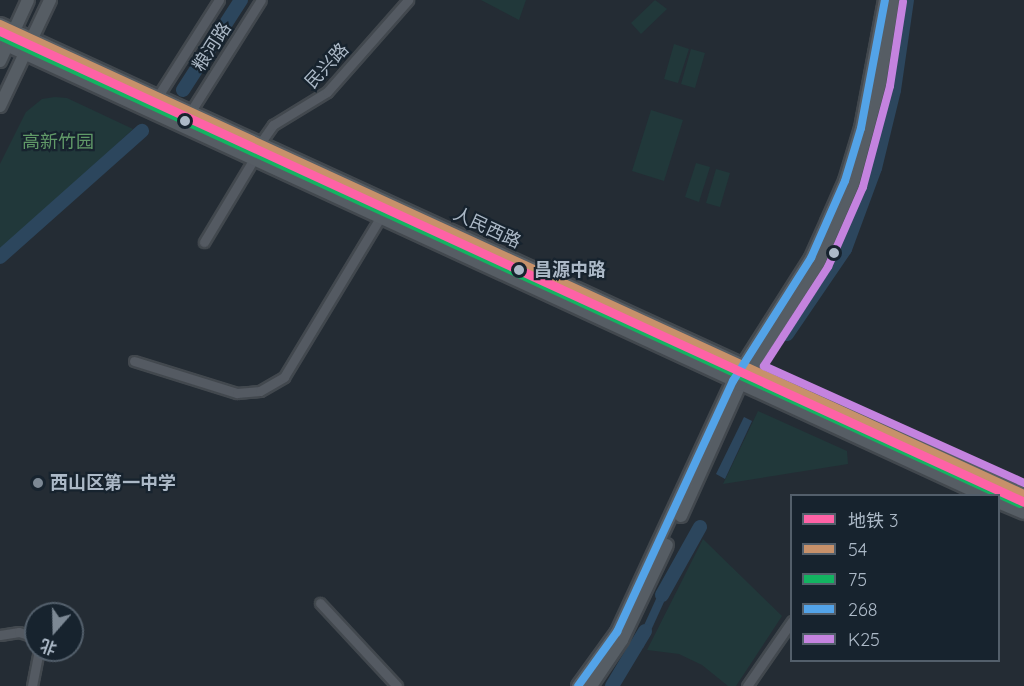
<!DOCTYPE html>
<html>
<head>
<meta charset="utf-8">
<style>
  body { margin:0 }
  #map { position:relative; width:1024px; height:686px; overflow:hidden; background:#242c34; font-family:Quicksand,"Noto Sans SC",sans-serif }
  div>[style] { position:absolute }
  [style*='--x'] { left:calc(var(--x)*1px); top:calc(var(--y)*1px); width:calc(var(--w)*1px); rotate:calc(var(--a)*1deg) }
  .green>* { inset:0; background:#21383a }
  .water>* { inset:0; background:#2c465d }
  .river>* { height:14px; margin:-7px; padding:0 7px; transform-origin:7px; border-radius:7px; background:#2c465d }
  .roads { filter:drop-shadow(2px 0 #42484e) drop-shadow(-2px 0 #42484e) drop-shadow(0 2px #42484e) drop-shadow(0 -2px #42484e) }
  .minor>* { height:9px; margin:-4.5px; padding:0 4.5px; transform-origin:4.5px; border-radius:4.5px; background:#545a62 }
  .major>* { height:12px; margin:-6px; padding:0 6px; transform-origin:6px; border-radius:6px; background:#565d64 }
  .bus-1>* { height:8px; margin:-4px; padding:0 4px; transform-origin:4px; border-radius:4px; background:#c7916a }
  .bus-2>* { height:8px; margin:-4px; padding:0 4px; transform-origin:4px; border-radius:4px; background:#13b361 }
  .bus-3>* { height:8px; margin:-4px; padding:0 4px; transform-origin:4px; border-radius:4px; background:#53a3e8 }
  .bus-4>* { height:8px; margin:-4px; padding:0 4px; transform-origin:4px; border-radius:4px; background:#c483df }
  .metro-1>* { height:9px; margin:-4.5px; padding:0 4.5px; transform-origin:4.5px; border-radius:4.5px; background:#fe62a6 }
  .dots>* { width:16px; height:16px; translate:-50% -50%; box-sizing:border-box; border:3px solid #17232e; border-radius:50% }
  span { translate:-50% -50%; white-space:nowrap; text-align:center; line-height:1.15; -webkit-text-stroke:4.5px #17232e; paint-order:stroke }
  .street-label { font-size:18px; color:#acb9c7 }
  .park-label { font-size:18px; color:#619a68 }
  .stop-label { font-size:18px; color:#acb9c7; font-weight:700 }
  .left { translate:0 -50%; text-align:left }
  .poi-label { font-size:18px; color:#acb9c7; font-weight:700 }
  .legend { position:absolute; left:790px; top:494px; width:210px; height:168px; box-sizing:border-box; background:#17232e; border:2px solid #535f6b; margin:0; padding:8px 10px; list-style:none; font-size:18px; color:#acb9c7 }
  .legend li { display:flex; align-items:center; gap:12px; height:30px }
  .legend b { width:30px; border:2px solid #535f6b }
  .north { position:absolute; left:24px; top:602px; width:60px; height:60px; box-sizing:border-box; background:#17232e; border:2px solid #535f6b; border-radius:50%; rotate:200deg; font-size:16px; font-weight:700; line-height:24px; text-align:center; color:#acb9c7 }
  .north::after { content:''; display:block; margin:auto; width:21px; height:27px; background:#7c8894; clip-path:polygon(50% 0,100% 100%,50% 72%,0 100%) }
</style>
</head>
<body>
<div id="map">
  <div class="green">
    <i style="clip-path:polygon(481px 0,526px 0,519px 20px)"></i>
    <i style="clip-path:polygon(655px 0,667px 9px,641px 34px,631px 23px)"></i>
    <i style="clip-path:polygon(674px 44px,689px 49px,678px 83px,664px 79px)"></i>
    <i style="clip-path:polygon(691px 49px,705px 53px,695px 88px,681px 84px)"></i>
    <i style="clip-path:polygon(55px 97px,67px 98px,133px 129px,0 254px,0 164px,26px 112px,42px 99px)"></i>
    <i style="clip-path:polygon(651px 110px,683px 120px,664px 181px,632px 171px)"></i>
    <i style="clip-path:polygon(696px 163px,710px 167px,699px 202px,685px 197px)"></i>
    <i style="clip-path:polygon(716px 169px,730px 173px,720px 207px,706px 203px)"></i>
    <i style="clip-path:polygon(758px 411px,847px 451px,848px 464px,723px 484px)"></i>
    <i style="clip-path:polygon(703px 539px,782px 616px,736px 686px,728px 686px,702px 665px,679px 654px,647px 650px)"></i>
  </div>
  <div class="water">
    <i style="clip-path:polygon(744px 417px,752px 421px,725px 479px,716px 474px)"></i>
    <i style="clip-path:polygon(695px 525px,704px 528px,681px 569px,672px 565px)"></i>
    <i style="clip-path:polygon(666px 577px,674px 580px,643px 648px,635px 645px)"></i>
    <i style="clip-path:polygon(627px 657px,635px 660px,622px 680px,617px 686px,606px 686px)"></i>
  </div>
  <div class="river">
    <i style="--x:183;--y:90;--w:107;--a:-57.2"></i>
    <i style="--x:0;--y:257;--w:190;--a:-41.6"></i>
    <i style="--x:787;--y:334;--w:103;--a:-55.7"></i>
    <i style="--x:845;--y:249;--w:86;--a:-69.7"></i>
    <i style="--x:875;--y:168;--w:80;--a:-76.3"></i>
    <i style="--x:894;--y:90;--w:91;--a:-81.8"></i>
    <i style="--x:662;--y:595;--w:78;--a:-60.8"></i>
    <i style="--x:612;--y:686;--w:64;--a:-59"></i>
  </div>
  <div class="roads">
    <div class="minor">
      <i style="--x:158;--y:96;--w:114;--a:-57.6"></i>
      <i style="--x:191;--y:111;--w:131;--a:-57.8"></i>
      <i style="--x:261;--y:142;--w:21;--a:-55"></i>
      <i style="--x:273;--y:125;--w:63;--a:-31.4"></i>
      <i style="--x:327;--y:92;--w:123;--a:-48.6"></i>
      <i style="--x:204;--y:242;--w:99;--a:-59"></i>
      <i style="--x:134;--y:361;--w:108;--a:17.3"></i>
      <i style="--x:237;--y:393;--w:23;--a:-5"></i>
      <i style="--x:260;--y:391;--w:28;--a:-30"></i>
      <i style="--x:284;--y:377;--w:188;--a:-58.9"></i>
      <i style="--x:320;--y:603;--w:113;--a:47.1"></i>
      <i style="--x:0;--y:635;--w:19;--a:-9"></i>
      <i style="--x:19;--y:632;--w:13;--a:18"></i>
      <i style="--x:31;--y:636;--w:9;--a:54"></i>
      <i style="--x:32;--y:686;--w:37;--a:-79"></i>
      <i style="--x:747;--y:686;--w:79;--a:-55.3"></i>
    </div>
    <div class="major">
      <i style="--x:0;--y:24;--w:1127;--a:24.65"></i>
      <i style="--x:0;--y:42;--w:1085;--a:24.75"></i>
      <i style="--x:0;--y:61;--w:67;--a:-65.3"></i>
      <i style="--x:0;--y:106;--w:117;--a:-64.7"></i>
      <i style="--x:998;--y:502;--w:28;--a:23"></i>
      <i style="--x:681;--y:516;--w:144;--a:-65.8"></i>
      <i style="--x:740;--y:385;--w:146;--a:-57.3"></i>
      <i style="--x:819;--y:262;--w:85;--a:-66.4"></i>
      <i style="--x:853;--y:184;--w:105;--a:-75"></i>
      <i style="--x:880;--y:83;--w:84;--a:-81.1"></i>
      <i style="--x:578;--y:686;--w:67;--a:-54.2"></i>
      <i style="--x:617;--y:632;--w:277;--a:-65.2"></i>
      <i style="--x:733;--y:381;--w:146;--a:-57.6"></i>
      <i style="--x:811;--y:258;--w:39;--a:-66"></i>
      <i style="--x:827;--y:222;--w:45;--a:-66.3"></i>
      <i style="--x:845;--y:181;--w:55;--a:-73.2"></i>
      <i style="--x:861;--y:128;--w:130;--a:-79.4"></i>
      <i style="--x:591;--y:686;--w:55;--a:-56"></i>
      <i style="--x:622;--y:640;--w:105;--a:-64.7"></i>
    </div>
  </div>
  <div class="bus-1">
    <i style="--x:0;--y:24;--w:1127;--a:24.65"></i>
  </div>
  <div class="bus-2">
    <i style="--x:0;--y:36;--w:1122;--a:24.65"></i>
  </div>
  <div class="bus-3">
    <i style="--x:578;--y:686;--w:67;--a:-54.2"></i>
    <i style="--x:617;--y:632;--w:277;--a:-65.2"></i>
    <i style="--x:733;--y:381;--w:146;--a:-57.6"></i>
    <i style="--x:811;--y:258;--w:84;--a:-66.2"></i>
    <i style="--x:845;--y:181;--w:55;--a:-73.2"></i>
    <i style="--x:861;--y:128;--w:130;--a:-79.4"></i>
  </div>
  <div class="bus-4">
    <i style="--x:903;--y:2;--w:85;--a:98.8"></i>
    <i style="--x:890;--y:86;--w:105;--a:105"></i>
    <i style="--x:863;--y:187;--w:87;--a:113.6"></i>
    <i style="--x:828;--y:267;--w:118;--a:122.9"></i>
    <i style="--x:764;--y:366;--w:285;--a:24.2"></i>
  </div>
  <div class="metro-1">
    <i style="--x:0;--y:31;--w:1127;--a:24.7"></i>
  </div>
  <div class="dots">
    <i style="left:185px;top:121px;background:#acb9c7"></i>
    <i style="left:834px;top:253px;background:#acb9c7"></i>
    <i style="left:519px;top:270px;background:#acb9c7"></i>
    <i style="left:38px;top:483px;background:#7c8894"></i>
  </div>
  <div class="street-label">
    <span style="left:212px;top:47px;rotate:-57deg">粮河路</span>
    <span style="left:327px;top:66px;rotate:-47deg">民兴路</span>
    <span style="left:487px;top:228px;rotate:25deg">人民西路</span>
  </div>
  <div class="park-label">
    <span style="left:58px;top:142px">高新竹园</span>
  </div>
  <div class="stop-label">
    <span class="left" style="left:534px;top:270px">昌源中路</span>
  </div>
  <div class="poi-label">
    <span class="left" style="left:50px;top:483px">西山区第一中学</span>
  </div>
  <ul class="legend">
  <li><b style="height:8px;background:#fe62a6"></b>地铁 3</li>
  <li><b style="height:8px;background:#c7916a"></b>54</li>
  <li><b style="height:8px;background:#13b361"></b>75</li>
  <li><b style="height:8px;background:#53a3e8"></b>268</li>
  <li><b style="height:8px;background:#c483df"></b>K25</li>
  </ul>
  <div class="north">北</div>
</div>
</body>
</html>
